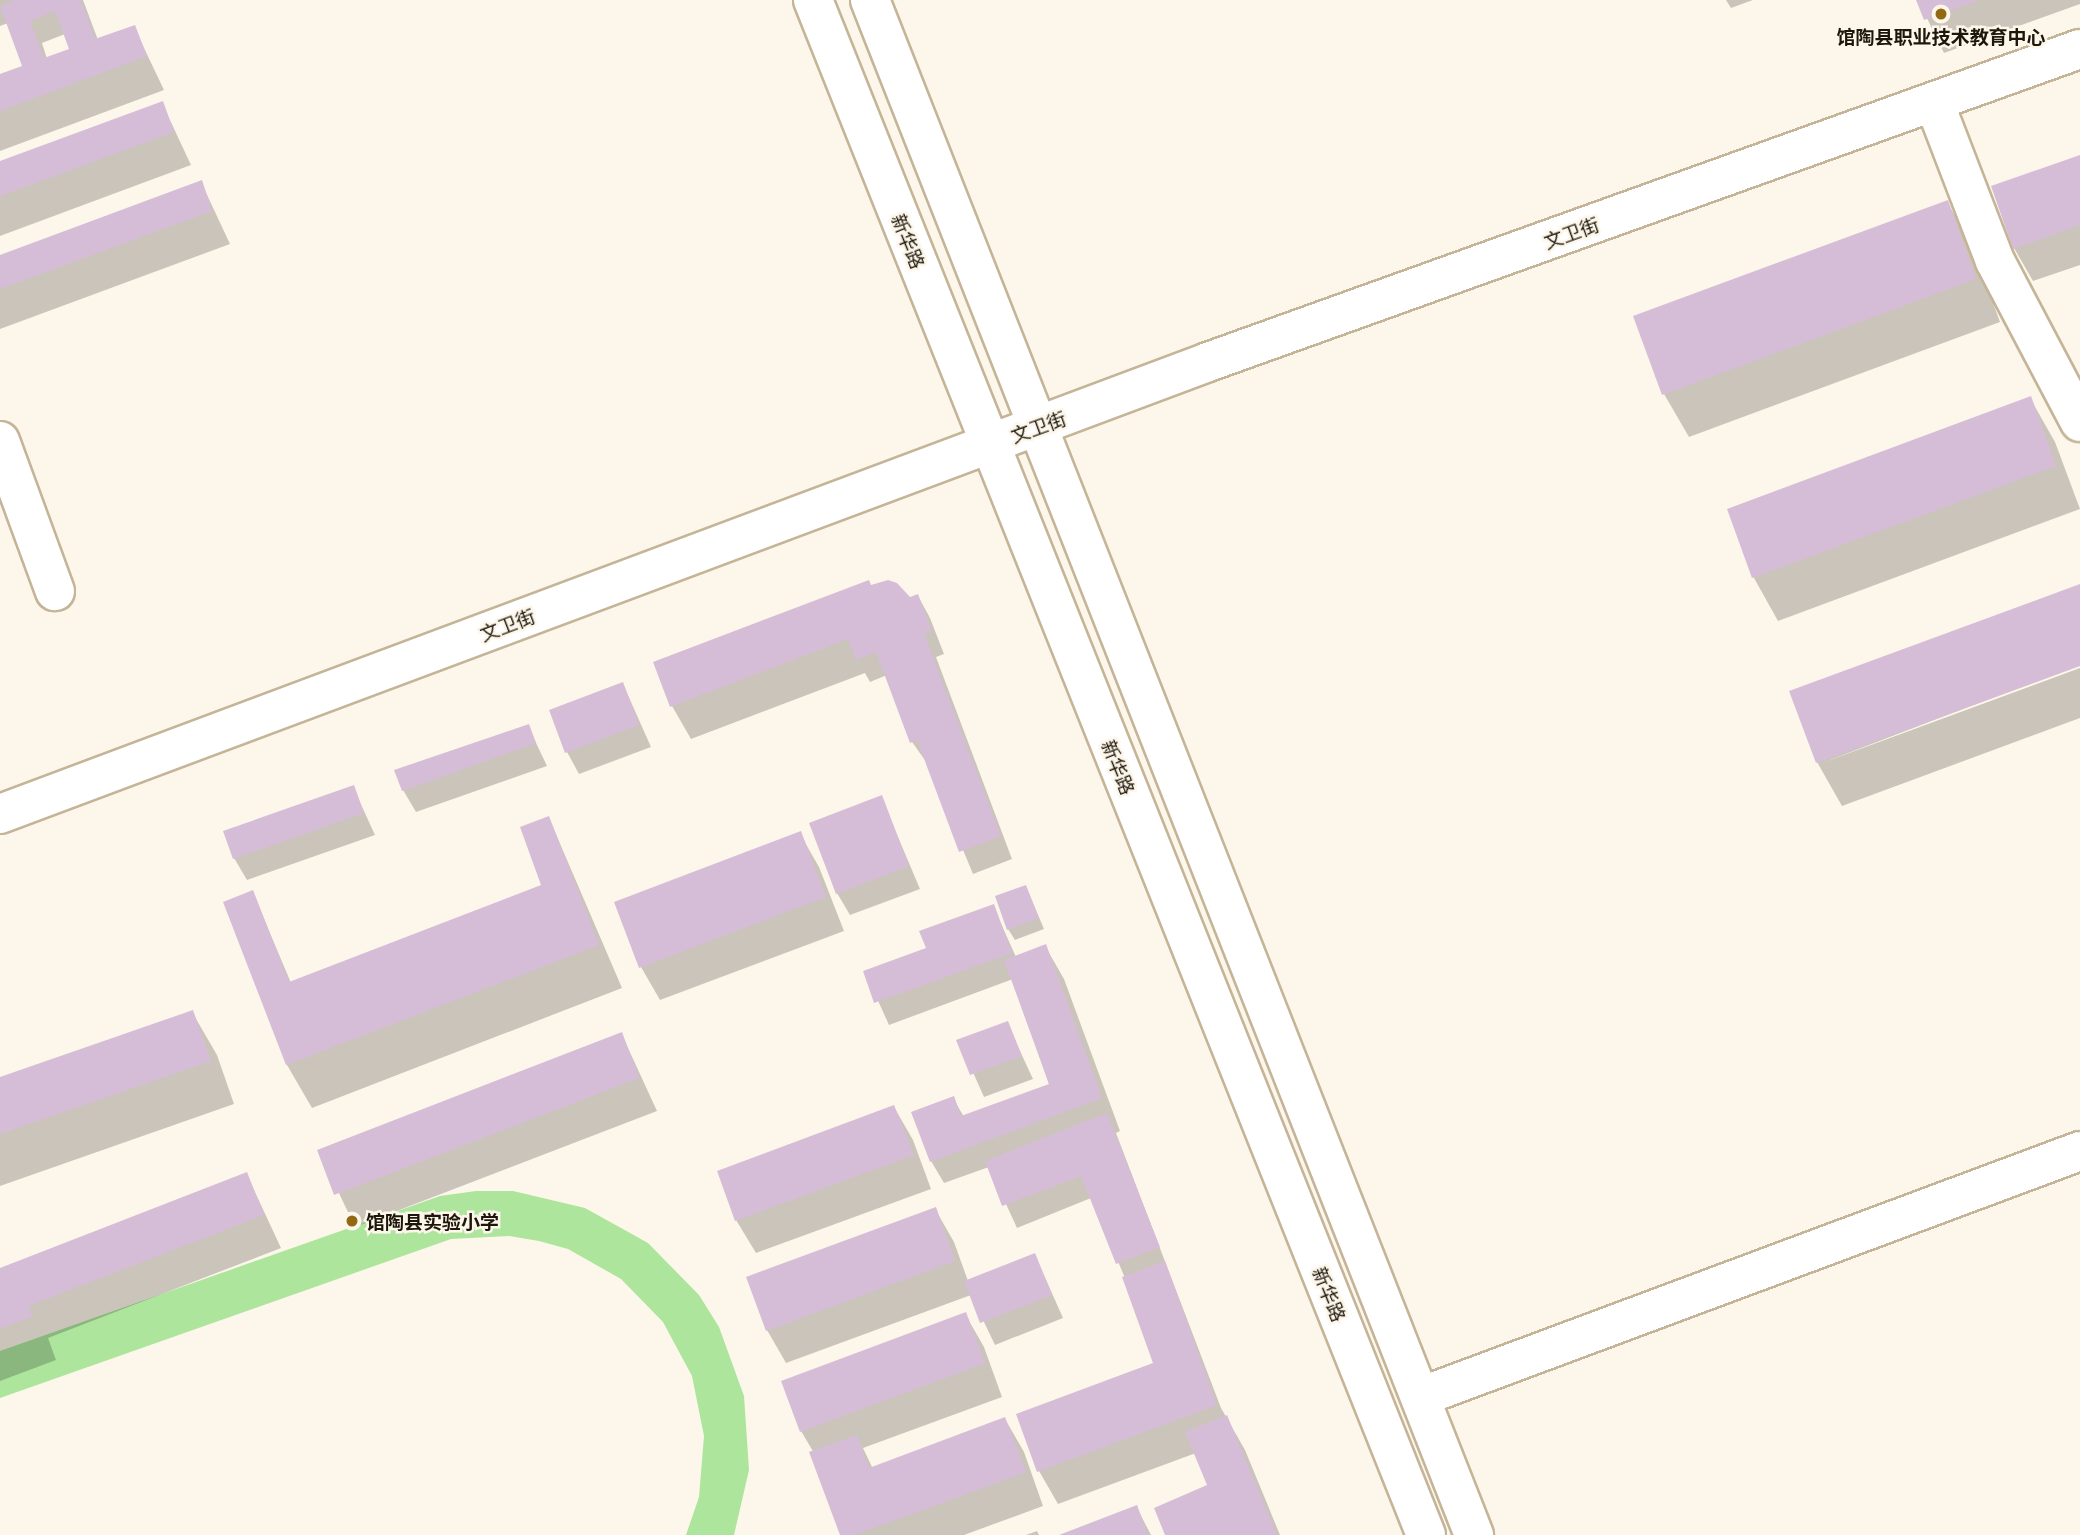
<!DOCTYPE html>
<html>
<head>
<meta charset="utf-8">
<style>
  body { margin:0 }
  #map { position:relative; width:2080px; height:1535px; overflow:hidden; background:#fdf6ea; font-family:Georgia,"Noto Sans SC",serif }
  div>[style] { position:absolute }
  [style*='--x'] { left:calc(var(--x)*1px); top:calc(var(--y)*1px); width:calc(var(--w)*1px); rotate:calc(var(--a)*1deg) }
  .green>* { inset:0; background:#ade59d }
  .shadow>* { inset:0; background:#0003 }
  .building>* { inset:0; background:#d6bdd7 }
  .roads { filter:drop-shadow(2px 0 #c5b497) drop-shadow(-2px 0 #c5b497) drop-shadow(0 2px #c5b497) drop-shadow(0 -2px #c5b497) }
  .minor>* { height:38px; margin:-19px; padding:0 19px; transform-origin:19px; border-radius:19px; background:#fff }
  .major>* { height:38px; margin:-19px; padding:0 19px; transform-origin:19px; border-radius:19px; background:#fff }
  .dots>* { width:19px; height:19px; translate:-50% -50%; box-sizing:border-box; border:4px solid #fdf6ea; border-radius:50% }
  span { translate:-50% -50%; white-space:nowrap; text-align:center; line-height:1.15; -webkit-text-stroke:5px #fdf6ea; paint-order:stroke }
  .poi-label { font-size:19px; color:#1c160b; font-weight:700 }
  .left { translate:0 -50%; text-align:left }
  .street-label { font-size:19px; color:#1c160b }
</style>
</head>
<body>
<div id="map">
  <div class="green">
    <i style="clip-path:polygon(476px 1191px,513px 1191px,585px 1208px,648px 1243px,699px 1295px,719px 1327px,744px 1396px,749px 1470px,734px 1535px,686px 1535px,699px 1497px,704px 1436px,692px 1376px,663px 1322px,621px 1279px,568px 1249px,539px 1241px,509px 1236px,451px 1239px,0 1398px,0 1351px,440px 1196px)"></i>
  </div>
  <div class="shadow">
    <i style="clip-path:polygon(evenodd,0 0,83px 0,98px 40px,134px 27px,164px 90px,0 151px,0 76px,24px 67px,8px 23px,0 26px,0 0,65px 34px,71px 50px,47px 59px,42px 43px,65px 34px)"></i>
    <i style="clip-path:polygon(1726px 0,1753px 0,1731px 8px)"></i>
    <i style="clip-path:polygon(1918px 0,2080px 0,2080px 4px,1944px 53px)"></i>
    <i style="clip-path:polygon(162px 103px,191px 165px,0 236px,0 163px)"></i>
    <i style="clip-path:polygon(2080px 157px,2080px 265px,2033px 281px,2014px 248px)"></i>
    <i style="clip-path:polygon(201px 182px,230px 244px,0 329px,0 257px)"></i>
    <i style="clip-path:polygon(1947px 202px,1972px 245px,2000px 322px,1689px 437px,1664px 394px)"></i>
    <i style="clip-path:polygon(2030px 398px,2055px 442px,2080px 509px,1778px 621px,1754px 578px,1729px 510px)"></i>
    <i style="clip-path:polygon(2080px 586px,2080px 664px,1822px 763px,2080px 668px,2080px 718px,1842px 806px,1817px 762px,1791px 692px)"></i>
    <i style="clip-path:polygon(871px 587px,910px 599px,918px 596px,930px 618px,944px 654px,936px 657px,1012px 859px,973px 874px,927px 763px,912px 742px,887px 675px,870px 682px,865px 673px,691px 739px,672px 706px)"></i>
    <i style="clip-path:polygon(623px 684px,651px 747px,579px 774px,567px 752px)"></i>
    <i style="clip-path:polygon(528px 726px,547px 766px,416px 812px,403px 790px)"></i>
    <i style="clip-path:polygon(353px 787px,375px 835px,247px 880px,234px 858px)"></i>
    <i style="clip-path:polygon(881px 797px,920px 889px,850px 915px,837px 893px)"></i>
    <i style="clip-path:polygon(549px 818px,622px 988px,312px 1108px,287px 1065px,226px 903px,253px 893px,291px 983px,544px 886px)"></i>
    <i style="clip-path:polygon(800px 834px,819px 867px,844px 931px,660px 1000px,641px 967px,617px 903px)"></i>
    <i style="clip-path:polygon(1026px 887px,1044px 929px,1015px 940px,1008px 929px)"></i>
    <i style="clip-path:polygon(993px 906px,1016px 957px,1045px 946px,1064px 979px,1120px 1131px,1116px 1133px,1221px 1408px,1245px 1450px,1280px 1535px,1167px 1535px,1209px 1486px,1196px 1453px,1058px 1504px,1039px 1471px,1018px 1415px,1157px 1374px,1125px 1278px,1091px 1198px,1017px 1228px,989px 1167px,944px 1183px,931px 1161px,953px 1098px,964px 1117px,1052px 1093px,1013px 979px,889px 1025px,865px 972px,928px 949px)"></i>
    <i style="clip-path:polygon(192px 1012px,217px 1055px,234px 1104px,0 1186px,0 1079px)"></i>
    <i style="clip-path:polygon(1007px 1023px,1033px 1079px,984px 1097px,959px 1041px)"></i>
    <i style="clip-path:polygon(622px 1035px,657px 1111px,355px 1227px,319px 1151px)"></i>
    <i style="clip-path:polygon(894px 1107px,913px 1140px,931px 1189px,756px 1253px,736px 1220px)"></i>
    <i style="clip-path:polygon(247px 1175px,281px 1248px,48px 1338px,56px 1360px,0 1381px,0 1270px)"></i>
    <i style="clip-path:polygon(935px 1209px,954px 1242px,968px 1281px,1035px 1255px,1063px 1318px,995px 1345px,971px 1295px,786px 1363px,767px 1330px)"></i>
    <i style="clip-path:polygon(965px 1314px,984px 1347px,1002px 1397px,863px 1448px,873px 1469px,1005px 1419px,1024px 1452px,1043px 1506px,964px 1535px,842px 1535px,814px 1453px,801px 1431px)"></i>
    <i style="clip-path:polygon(1137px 1508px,1151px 1535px,1063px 1535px)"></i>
    <i style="clip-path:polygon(1037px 1531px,1039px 1535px,1026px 1535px)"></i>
  </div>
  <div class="building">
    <i style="clip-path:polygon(evenodd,14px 0,81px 0,95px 39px,135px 25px,147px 56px,0 111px,0 74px,22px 66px,0 6px,14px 0,55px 11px,69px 49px,44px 58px,30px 21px,55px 11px)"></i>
    <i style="clip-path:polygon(1916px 0,1979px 0,1924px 20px)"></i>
    <i style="clip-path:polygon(163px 101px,174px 132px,0 196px,0 161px)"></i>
    <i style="clip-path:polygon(2080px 155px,2080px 225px,2013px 249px,1991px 186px)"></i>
    <i style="clip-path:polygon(202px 180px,212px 211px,0 289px,0 255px)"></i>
    <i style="clip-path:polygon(1948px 200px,1976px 279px,1662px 395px,1633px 316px)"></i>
    <i style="clip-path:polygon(2031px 396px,2056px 466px,1752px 578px,1727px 509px)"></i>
    <i style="clip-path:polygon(869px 580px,871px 585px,888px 580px,897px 583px,910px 597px,918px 594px,932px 631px,924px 634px,1001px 836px,959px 852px,917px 740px,910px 743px,876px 652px,856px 660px,848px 639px,670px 707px,653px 662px)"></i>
    <i style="clip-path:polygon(2080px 584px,2080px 666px,1816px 763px,1789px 691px)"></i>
    <i style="clip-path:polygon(623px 682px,639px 725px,565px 753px,549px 710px)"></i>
    <i style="clip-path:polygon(529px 724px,536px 743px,402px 791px,394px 770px)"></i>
    <i style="clip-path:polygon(354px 785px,364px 813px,233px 859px,223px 831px)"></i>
    <i style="clip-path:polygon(882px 795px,909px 866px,836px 894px,809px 823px)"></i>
    <i style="clip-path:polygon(549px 816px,599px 945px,286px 1065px,223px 902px,253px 890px,289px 982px,541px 885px,520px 827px)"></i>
    <i style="clip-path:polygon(801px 831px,826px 897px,639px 968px,614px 902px)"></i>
    <i style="clip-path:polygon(1026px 885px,1039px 918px,1007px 930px,995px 896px)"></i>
    <i style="clip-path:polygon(994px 904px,1012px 953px,874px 1003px,863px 971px,926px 948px,919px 931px)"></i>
    <i style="clip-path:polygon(1046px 944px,1102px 1098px,930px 1162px,911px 1112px,954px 1096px,961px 1116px,1049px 1084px,1004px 960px)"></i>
    <i style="clip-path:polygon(193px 1010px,211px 1061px,0 1134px,0 1077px)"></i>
    <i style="clip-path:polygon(1008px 1021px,1022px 1056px,970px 1075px,956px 1040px)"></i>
    <i style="clip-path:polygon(622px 1032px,639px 1078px,334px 1195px,317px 1150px)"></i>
    <i style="clip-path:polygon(894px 1105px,914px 1155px,735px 1221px,717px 1171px)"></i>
    <i style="clip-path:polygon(1107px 1113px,1160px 1247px,1116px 1264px,1081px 1176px,1002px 1206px,985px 1161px)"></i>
    <i style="clip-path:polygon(247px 1172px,264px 1215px,28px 1306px,33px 1316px,0 1329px,0 1268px)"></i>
    <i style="clip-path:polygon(936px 1207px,955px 1261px,766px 1331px,746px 1277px)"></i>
    <i style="clip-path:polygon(1035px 1253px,1052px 1295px,980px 1323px,964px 1281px)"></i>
    <i style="clip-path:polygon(1165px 1261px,1217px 1405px,1037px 1472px,1016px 1414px,1153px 1363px,1122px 1277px)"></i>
    <i style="clip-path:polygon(966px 1312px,985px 1363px,800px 1432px,781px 1381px)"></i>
    <i style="clip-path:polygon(1227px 1415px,1277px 1535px,1165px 1535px,1154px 1508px,1207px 1485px,1185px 1432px)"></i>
    <i style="clip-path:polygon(1005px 1417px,1026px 1472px,855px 1535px,840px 1535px,809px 1452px,857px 1435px,869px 1468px)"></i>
    <i style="clip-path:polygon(1137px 1505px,1148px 1535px,1059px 1535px)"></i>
  </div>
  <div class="roads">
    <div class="minor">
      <i style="--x:1934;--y:102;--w:170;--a:69"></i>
      <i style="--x:1995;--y:261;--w:182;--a:62.2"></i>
      <i style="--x:0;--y:441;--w:160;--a:69.9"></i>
      <i style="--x:0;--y:814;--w:1290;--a:-20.51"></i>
      <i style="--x:1208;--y:362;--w:926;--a:-19.75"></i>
      <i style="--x:1420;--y:1397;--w:704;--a:-20.44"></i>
    </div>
    <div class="major">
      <i style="--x:813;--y:0;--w:1653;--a:68.23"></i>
      <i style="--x:870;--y:0;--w:1650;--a:68.52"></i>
    </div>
  </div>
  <div class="dots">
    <i style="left:1941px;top:14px;background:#936813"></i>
    <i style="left:352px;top:1221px;background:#936813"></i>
  </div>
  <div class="poi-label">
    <span style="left:1941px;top:36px">馆陶县职业技术教育中心</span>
    <span class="left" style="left:366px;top:1221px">馆陶县实验小学</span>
  </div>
  <div class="street-label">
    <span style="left:1571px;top:232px;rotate:-20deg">文卫街</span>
    <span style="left:909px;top:241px;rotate:68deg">新华路</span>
    <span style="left:1038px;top:426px;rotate:-20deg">文卫街</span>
    <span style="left:507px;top:624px;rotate:-21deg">文卫街</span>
    <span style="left:1119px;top:767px;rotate:68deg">新华路</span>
    <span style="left:1330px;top:1294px;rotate:68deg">新华路</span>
  </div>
</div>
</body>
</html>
